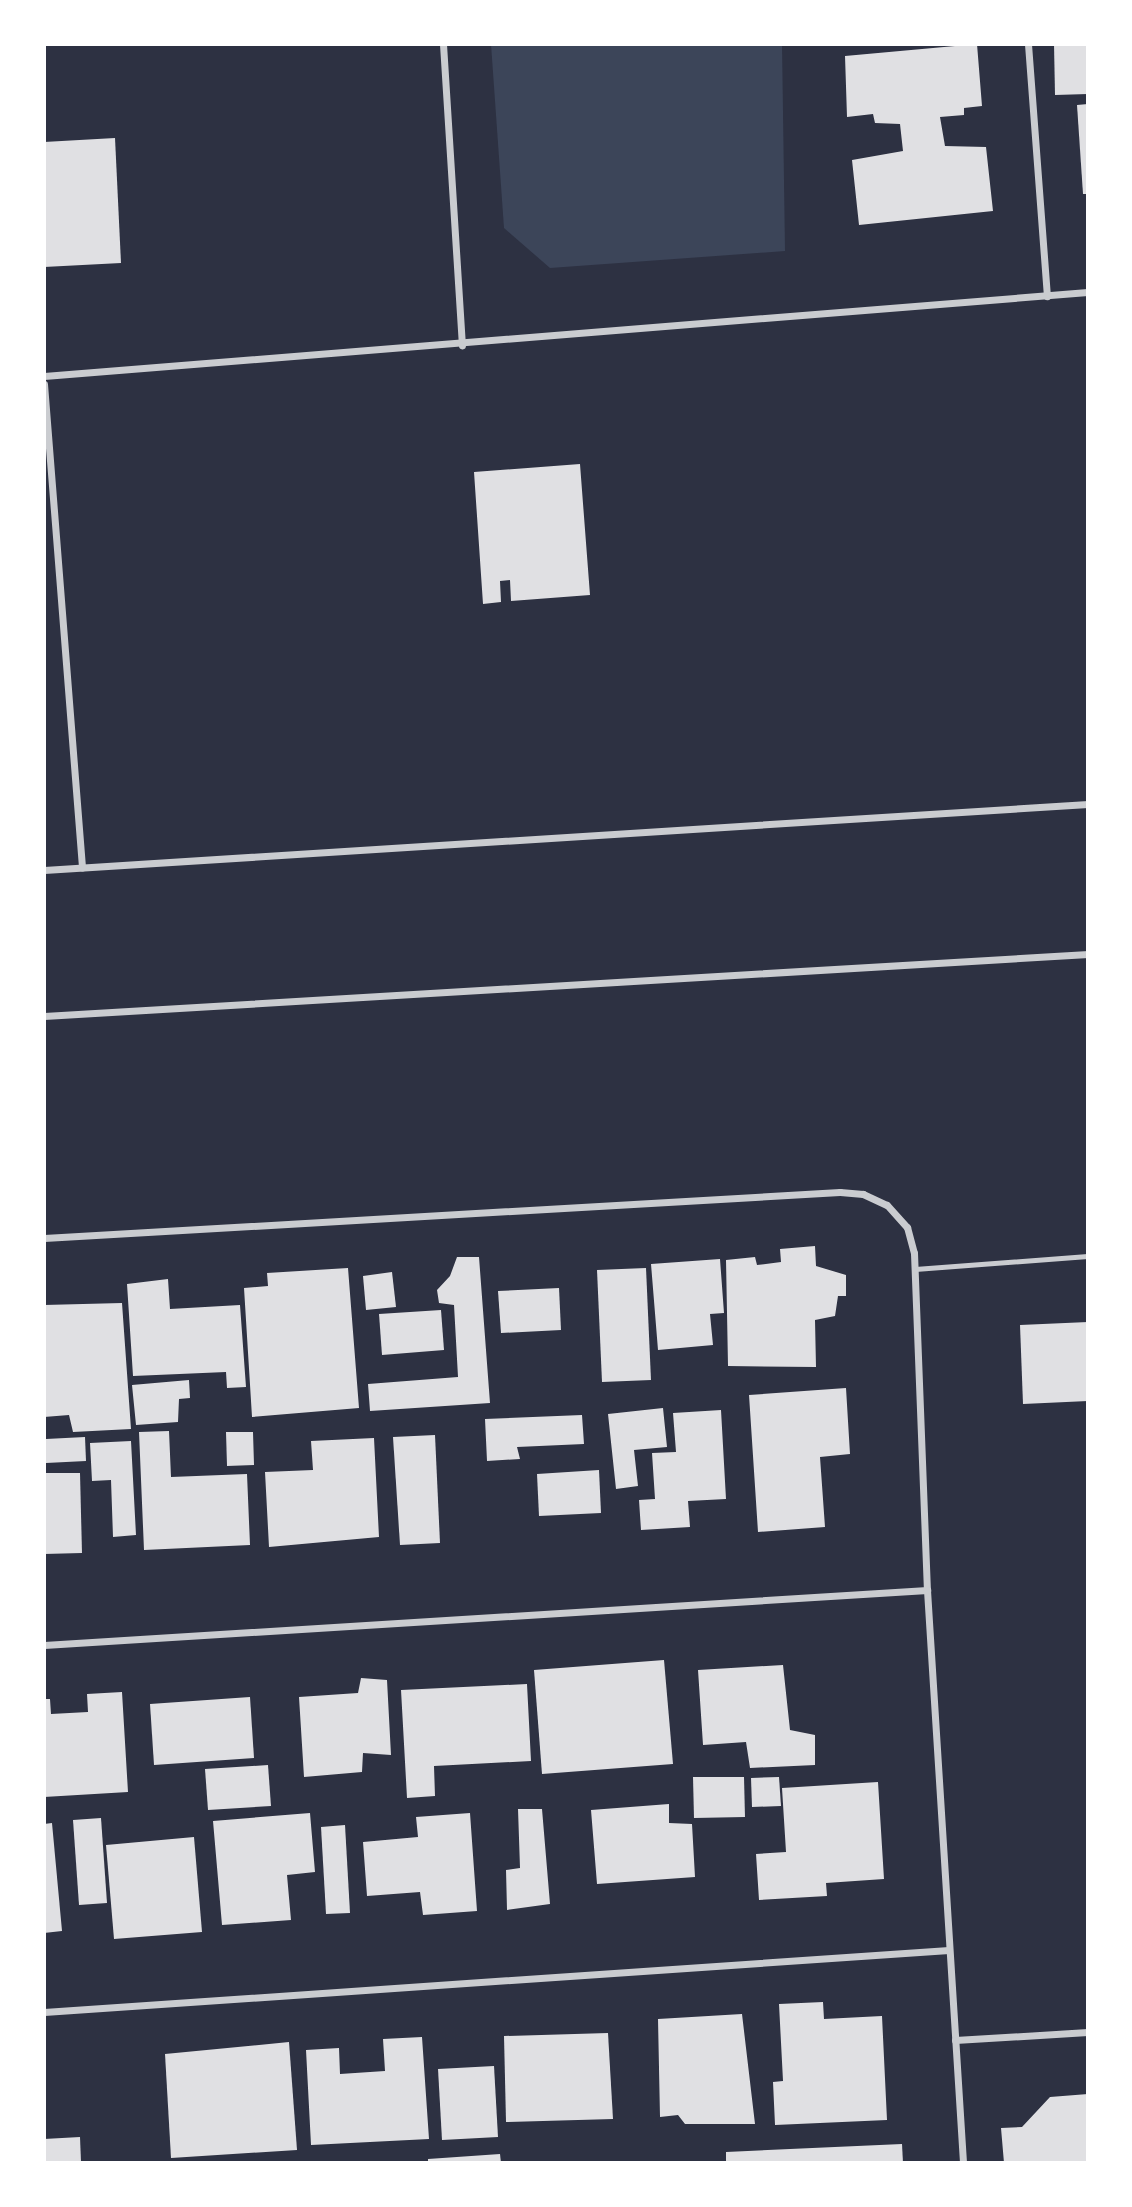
<!DOCTYPE html>
<html>
<head>
<meta charset="utf-8">
<style>
  body { margin:0 }
  #map { position:relative; width:1132px; height:2207px; overflow:hidden; background:#2d3142; font-family:Montserrat,sans-serif }
  div>[style] { position:absolute }
  [style*='--x'] { left:calc(var(--x)*1px); top:calc(var(--y)*1px); width:calc(var(--w)*1px); rotate:calc(var(--a)*1deg) }
  .green>* { inset:0; background:#3c4559 }
  .building>* { inset:0; background:#e0e0e3 }
  .service>* { height:5px; margin:-2.5px; padding:0 2.5px; transform-origin:2.5px; border-radius:2.5px; background:#caccd0 }
  .minor>* { height:7px; margin:-3.5px; padding:0 3.5px; transform-origin:3.5px; border-radius:3.5px; background:#caccd0 }
  span { translate:-50% -50%; white-space:nowrap; text-align:center; line-height:1.15; -webkit-text-stroke:5px #fff; paint-order:stroke }
  .frame { position:absolute; inset:0; border:46px solid #fff; pointer-events:none }
</style>
</head>
<body>
<div id="map">
  <div class="green">
    <i style="clip-path:polygon(491px 44px,782px 44px,785px 251px,550px 268px,504px 228px)"></i>
  </div>
  <div class="building">
    <i style="clip-path:polygon(977px 44px,982px 106px,964px 108px,964px 115px,940px 117px,945px 146px,986px 147px,993px 211px,859px 225px,852px 160px,903px 151px,900px 124px,875px 123px,873px 114px,847px 117px,845px 56px)"></i>
    <i style="clip-path:polygon(1054px 44px,1088px 44px,1088px 94px,1055px 95px)"></i>
    <i style="clip-path:polygon(1088px 104px,1088px 194px,1083px 194px,1077px 105px)"></i>
    <i style="clip-path:polygon(115px 138px,121px 263px,44px 267px,44px 142px)"></i>
    <i style="clip-path:polygon(580px 464px,590px 595px,511px 601px,510px 580px,500px 581px,501px 602px,483px 604px,474px 472px)"></i>
    <i style="clip-path:polygon(815px 1246px,816px 1266px,846px 1275px,846px 1296px,838px 1296px,835px 1316px,815px 1320px,816px 1367px,728px 1366px,726px 1260px,755px 1257px,757px 1265px,781px 1262px,780px 1249px)"></i>
    <i style="clip-path:polygon(457px 1257px,479px 1257px,490px 1403px,370px 1411px,368px 1384px,458px 1377px,454px 1305px,439px 1303px,437px 1290px,450px 1276px)"></i>
    <i style="clip-path:polygon(720px 1259px,724px 1313px,710px 1314px,713px 1345px,658px 1350px,651px 1264px)"></i>
    <i style="clip-path:polygon(348px 1268px,359px 1408px,252px 1417px,244px 1288px,268px 1286px,267px 1273px)"></i>
    <i style="clip-path:polygon(646px 1268px,651px 1380px,602px 1382px,597px 1270px)"></i>
    <i style="clip-path:polygon(392px 1272px,396px 1307px,366px 1310px,363px 1276px)"></i>
    <i style="clip-path:polygon(168px 1279px,170px 1309px,240px 1305px,246px 1387px,227px 1388px,226px 1372px,133px 1376px,127px 1284px)"></i>
    <i style="clip-path:polygon(559px 1288px,561px 1330px,501px 1333px,498px 1291px)"></i>
    <i style="clip-path:polygon(122px 1303px,131px 1429px,73px 1432px,69px 1415px,44px 1417px,44px 1305px)"></i>
    <i style="clip-path:polygon(441px 1310px,444px 1350px,382px 1355px,379px 1314px)"></i>
    <i style="clip-path:polygon(1088px 1322px,1088px 1401px,1023px 1404px,1020px 1325px)"></i>
    <i style="clip-path:polygon(189px 1380px,190px 1398px,179px 1399px,178px 1422px,136px 1425px,132px 1385px)"></i>
    <i style="clip-path:polygon(846px 1388px,850px 1454px,820px 1457px,825px 1527px,758px 1532px,749px 1395px)"></i>
    <i style="clip-path:polygon(663px 1408px,667px 1447px,634px 1450px,638px 1486px,616px 1489px,608px 1414px)"></i>
    <i style="clip-path:polygon(721px 1410px,726px 1499px,688px 1501px,690px 1527px,641px 1530px,639px 1500px,655px 1499px,652px 1453px,676px 1452px,673px 1413px)"></i>
    <i style="clip-path:polygon(582px 1415px,584px 1444px,517px 1447px,520px 1459px,487px 1461px,485px 1419px)"></i>
    <i style="clip-path:polygon(169px 1431px,171px 1477px,247px 1474px,250px 1545px,144px 1550px,139px 1432px)"></i>
    <i style="clip-path:polygon(226px 1432px,253px 1432px,254px 1465px,227px 1466px)"></i>
    <i style="clip-path:polygon(435px 1435px,440px 1543px,400px 1545px,393px 1437px)"></i>
    <i style="clip-path:polygon(85px 1437px,86px 1461px,46px 1463px,46px 1439px)"></i>
    <i style="clip-path:polygon(374px 1438px,379px 1537px,269px 1547px,265px 1472px,313px 1470px,311px 1441px)"></i>
    <i style="clip-path:polygon(131px 1441px,136px 1535px,113px 1537px,111px 1480px,92px 1481px,90px 1443px)"></i>
    <i style="clip-path:polygon(599px 1470px,601px 1513px,539px 1516px,537px 1474px)"></i>
    <i style="clip-path:polygon(44px 1473px,80px 1473px,82px 1553px,44px 1554px)"></i>
    <i style="clip-path:polygon(664px 1660px,673px 1764px,542px 1774px,534px 1670px)"></i>
    <i style="clip-path:polygon(783px 1665px,790px 1730px,815px 1735px,815px 1765px,750px 1768px,746px 1742px,703px 1745px,698px 1670px)"></i>
    <i style="clip-path:polygon(361px 1678px,387px 1680px,391px 1755px,363px 1753px,362px 1772px,304px 1777px,299px 1697px,358px 1693px)"></i>
    <i style="clip-path:polygon(527px 1684px,531px 1761px,434px 1766px,435px 1796px,407px 1798px,401px 1690px)"></i>
    <i style="clip-path:polygon(122px 1692px,128px 1792px,44px 1797px,44px 1699px,50px 1699px,51px 1714px,88px 1712px,87px 1694px)"></i>
    <i style="clip-path:polygon(250px 1697px,254px 1758px,154px 1765px,150px 1704px)"></i>
    <i style="clip-path:polygon(268px 1765px,271px 1806px,208px 1810px,205px 1769px)"></i>
    <i style="clip-path:polygon(693px 1777px,744px 1777px,745px 1817px,694px 1818px)"></i>
    <i style="clip-path:polygon(779px 1777px,781px 1806px,752px 1807px,751px 1778px)"></i>
    <i style="clip-path:polygon(878px 1782px,884px 1879px,826px 1883px,827px 1896px,759px 1900px,756px 1854px,786px 1852px,782px 1788px)"></i>
    <i style="clip-path:polygon(669px 1804px,669px 1823px,692px 1824px,695px 1877px,597px 1884px,591px 1810px)"></i>
    <i style="clip-path:polygon(518px 1809px,542px 1809px,550px 1904px,507px 1910px,506px 1870px,520px 1868px)"></i>
    <i style="clip-path:polygon(310px 1813px,315px 1872px,287px 1875px,291px 1920px,222px 1925px,213px 1821px)"></i>
    <i style="clip-path:polygon(470px 1813px,477px 1911px,423px 1915px,420px 1892px,367px 1896px,363px 1842px,418px 1837px,416px 1817px)"></i>
    <i style="clip-path:polygon(101px 1818px,107px 1903px,79px 1905px,73px 1820px)"></i>
    <i style="clip-path:polygon(52px 1823px,62px 1931px,44px 1933px,44px 1824px)"></i>
    <i style="clip-path:polygon(345px 1825px,350px 1913px,326px 1914px,321px 1827px)"></i>
    <i style="clip-path:polygon(194px 1837px,202px 1932px,114px 1939px,106px 1845px)"></i>
    <i style="clip-path:polygon(823px 2002px,824px 2019px,882px 2016px,887px 2120px,775px 2125px,773px 2082px,783px 2081px,779px 2004px)"></i>
    <i style="clip-path:polygon(742px 2014px,755px 2124px,685px 2124px,678px 2115px,660px 2117px,658px 2019px)"></i>
    <i style="clip-path:polygon(608px 2033px,613px 2119px,506px 2122px,504px 2036px)"></i>
    <i style="clip-path:polygon(422px 2037px,429px 2139px,311px 2145px,306px 2050px,339px 2048px,340px 2074px,385px 2071px,383px 2039px)"></i>
    <i style="clip-path:polygon(289px 2042px,297px 2150px,171px 2158px,165px 2054px)"></i>
    <i style="clip-path:polygon(494px 2066px,498px 2137px,442px 2140px,438px 2069px)"></i>
    <i style="clip-path:polygon(1088px 2094px,1088px 2163px,1004px 2163px,1001px 2128px,1022px 2127px,1050px 2097px)"></i>
    <i style="clip-path:polygon(80px 2137px,81px 2162px,44px 2163px,44px 2139px)"></i>
    <i style="clip-path:polygon(902px 2144px,903px 2163px,726px 2163px,726px 2152px)"></i>
    <i style="clip-path:polygon(500px 2154px,501px 2163px,428px 2163px,428px 2159px)"></i>
  </div>
  <div class="service">
    <i style="--x:915;--y:1269;--w:173;--a:-4.3"></i>
  </div>
  <div class="minor">
    <i style="--x:443;--y:44;--w:302;--a:86.4"></i>
    <i style="--x:1028;--y:44;--w:253;--a:85.7"></i>
    <i style="--x:44;--y:376;--w:1047;--a:-4.6"></i>
    <i style="--x:44;--y:384;--w:485;--a:85.5"></i>
    <i style="--x:44;--y:870;--w:1046;--a:-3.62"></i>
    <i style="--x:44;--y:1016;--w:1046;--a:-3.4"></i>
    <i style="--x:44;--y:1238;--w:797;--a:-3.31"></i>
    <i style="--x:840;--y:1192;--w:23;--a:5"></i>
    <i style="--x:863;--y:1194;--w:26;--a:25"></i>
    <i style="--x:887;--y:1205;--w:30;--a:48"></i>
    <i style="--x:907;--y:1227;--w:27;--a:75"></i>
    <i style="--x:914;--y:1253;--w:337;--a:87.8"></i>
    <i style="--x:927;--y:1590;--w:574;--a:86.4"></i>
    <i style="--x:44;--y:1645;--w:885;--a:-3.56"></i>
    <i style="--x:44;--y:2012;--w:907;--a:-3.92"></i>
    <i style="--x:955;--y:2040;--w:133;--a:-3.4"></i>
  </div>
  <div class="frame"></div>
</div>
</body>
</html>
